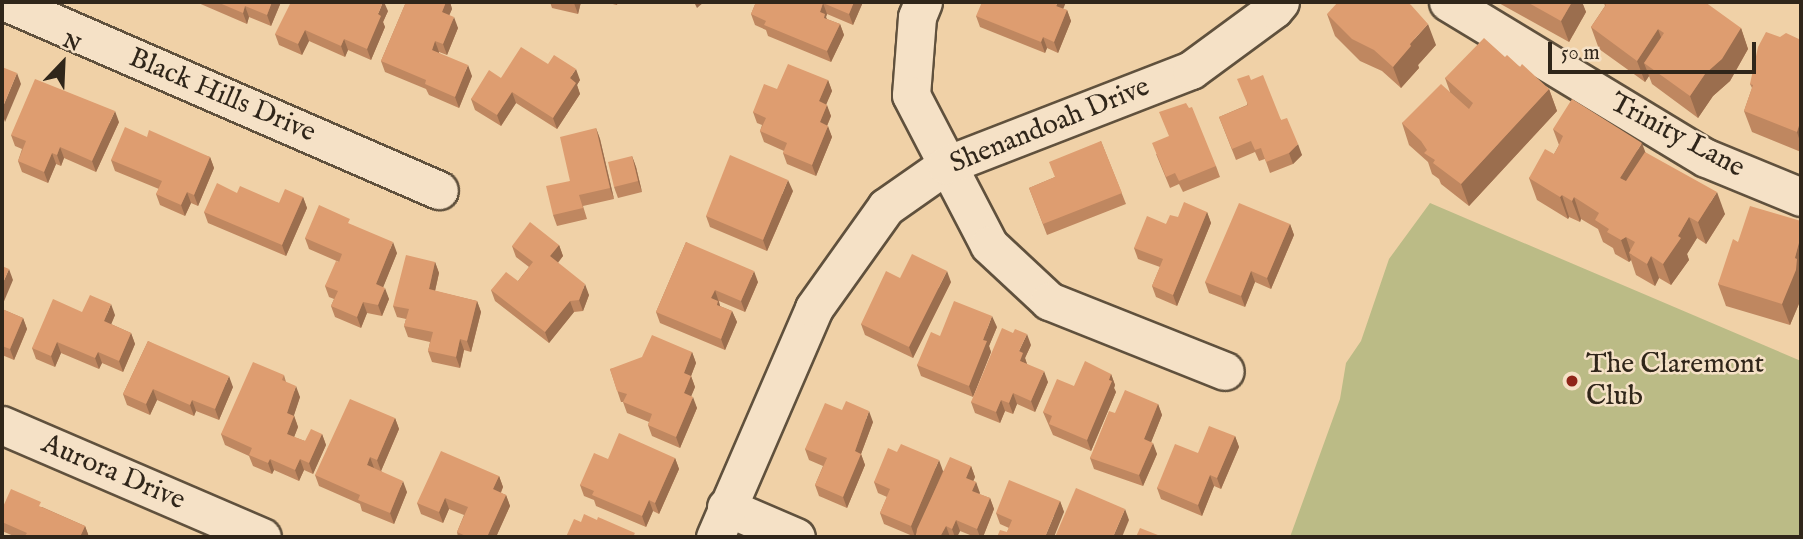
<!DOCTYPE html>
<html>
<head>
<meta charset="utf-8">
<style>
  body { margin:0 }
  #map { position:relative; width:1803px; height:539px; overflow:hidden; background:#f0d1a7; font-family:"IM FELL English",serif }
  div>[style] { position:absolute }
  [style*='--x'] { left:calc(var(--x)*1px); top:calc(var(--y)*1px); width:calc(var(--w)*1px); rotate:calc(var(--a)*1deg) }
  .green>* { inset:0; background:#bbbb86 }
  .roads { filter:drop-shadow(2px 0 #60513d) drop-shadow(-2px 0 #60513d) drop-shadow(0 2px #60513d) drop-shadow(0 -2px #60513d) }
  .minor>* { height:37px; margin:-18.5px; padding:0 18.5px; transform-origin:18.5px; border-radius:18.5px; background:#f5e1c6 }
  .wall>* { inset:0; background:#bf8760 }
  .shaded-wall>* { inset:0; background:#9b6e4e }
  .building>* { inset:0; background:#de9d70 }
  .dots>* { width:19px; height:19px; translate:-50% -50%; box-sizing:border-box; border:4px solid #f5e1c6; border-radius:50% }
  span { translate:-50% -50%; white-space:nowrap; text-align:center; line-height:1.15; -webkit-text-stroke:5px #f5e1c6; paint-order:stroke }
  .street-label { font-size:28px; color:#30261a }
  .poi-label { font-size:28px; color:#30261a }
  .left { translate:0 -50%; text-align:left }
  .frame { position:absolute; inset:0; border:4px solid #30261a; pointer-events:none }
  .north { position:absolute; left:28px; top:28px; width:70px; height:70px; -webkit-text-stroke:5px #f5e1c6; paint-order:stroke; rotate:23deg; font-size:19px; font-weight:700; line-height:28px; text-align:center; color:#30261a }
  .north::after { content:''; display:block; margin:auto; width:24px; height:32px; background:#30261a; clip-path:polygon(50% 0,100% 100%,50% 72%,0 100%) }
  .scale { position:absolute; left:1548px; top:42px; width:208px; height:32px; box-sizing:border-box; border:4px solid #30261a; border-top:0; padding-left:9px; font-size:21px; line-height:24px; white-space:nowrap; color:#30261a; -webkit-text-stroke:5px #f5e1c6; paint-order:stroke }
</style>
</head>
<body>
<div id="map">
  <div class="green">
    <i style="clip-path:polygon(1430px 203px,1801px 361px,1801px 537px,1290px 537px,1340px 399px,1346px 363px,1361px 341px,1389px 259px)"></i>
  </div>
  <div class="roads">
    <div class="minor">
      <i style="--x:6;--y:2;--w:472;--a:23.5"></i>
      <i style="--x:923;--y:2;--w:16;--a:112"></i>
      <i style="--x:917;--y:17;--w:78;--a:94.4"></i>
      <i style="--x:911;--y:95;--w:169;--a:62.5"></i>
      <i style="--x:989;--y:245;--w:82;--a:43"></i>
      <i style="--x:1049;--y:301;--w:189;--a:21.7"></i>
      <i style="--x:1448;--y:2;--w:301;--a:31.2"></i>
      <i style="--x:1706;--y:158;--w:103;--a:22.3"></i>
      <i style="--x:2;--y:425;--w:283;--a:23.3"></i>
      <i style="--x:726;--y:507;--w:76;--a:23.2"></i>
      <i style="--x:715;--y:537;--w:249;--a:-66.6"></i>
      <i style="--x:814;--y:308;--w:124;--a:-54.5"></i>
      <i style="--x:886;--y:207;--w:73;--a:-35"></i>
      <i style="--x:946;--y:165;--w:263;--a:-21.2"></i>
      <i style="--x:1191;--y:70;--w:103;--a:-36.3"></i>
      <i style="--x:1274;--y:9;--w:9;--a:-49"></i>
    </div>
  </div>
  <div class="wall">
    <i style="clip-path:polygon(196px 2px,281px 2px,271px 26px,249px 17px,247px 24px)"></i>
    <i style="clip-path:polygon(406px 2px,450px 2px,452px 9px,449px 15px,458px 28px,447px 55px,439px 52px,439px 53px,472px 76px,459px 108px,429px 95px,426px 89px,385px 72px,381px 61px)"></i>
    <i style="clip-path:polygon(550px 2px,581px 2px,578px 14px,552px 8px)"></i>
    <i style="clip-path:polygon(604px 2px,618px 2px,617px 5px)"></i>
    <i style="clip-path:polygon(756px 2px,863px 2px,853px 25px,827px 14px,826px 17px,827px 19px,840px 24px,844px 35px,831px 62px,768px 36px,766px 30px,755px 25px,751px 14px)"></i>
    <i style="clip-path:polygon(1497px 2px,1582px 2px,1586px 12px,1569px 42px)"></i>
    <i style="clip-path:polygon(1604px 3px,1741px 28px,1748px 49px,1730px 81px,1713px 96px,1698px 118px,1652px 84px,1649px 76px,1645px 82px,1599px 49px,1591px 27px,1605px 6px)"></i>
    <i style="clip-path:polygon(1063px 9px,1067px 10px,1071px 21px,1058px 53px,1047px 48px,1045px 53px,980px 27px,976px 16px)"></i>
    <i style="clip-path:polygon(388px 11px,383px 22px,385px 27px,371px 60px,348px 50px,345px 57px,309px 41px,302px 55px,279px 45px,275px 34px)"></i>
    <i style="clip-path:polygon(1327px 14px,1436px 45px,1418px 65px,1419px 68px,1401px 88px,1382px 71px,1360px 61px,1335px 36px)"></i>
    <i style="clip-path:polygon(1780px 37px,1801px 40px,1801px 152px,1752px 132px,1744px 111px,1752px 88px,1750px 84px)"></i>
    <i style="clip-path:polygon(1505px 57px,1520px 67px,1549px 89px,1557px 111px,1469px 206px,1441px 184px,1439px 179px,1432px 174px,1428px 162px,1409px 145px,1402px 123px,1450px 92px,1445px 78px)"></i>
    <i style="clip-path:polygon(548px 64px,580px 80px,577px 85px,580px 94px,557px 129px,516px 103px,501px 126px,475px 110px,471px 99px,501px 78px)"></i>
    <i style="clip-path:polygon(828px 80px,832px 91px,826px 104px,831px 116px,827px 126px,832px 137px,816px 176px,787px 164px,783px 153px,784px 151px,764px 142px,760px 131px,762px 125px,757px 123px,753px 112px,777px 89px)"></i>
    <i style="clip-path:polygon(1251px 80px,1281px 120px,1302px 155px,1293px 164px,1270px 173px,1265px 159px,1259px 161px,1255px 152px,1236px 160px,1219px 117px,1247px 105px)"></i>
    <i style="clip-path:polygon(119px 122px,96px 172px,64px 158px,61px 166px,56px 164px,48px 183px,22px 172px,18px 161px,22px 149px,15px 146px,11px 135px)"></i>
    <i style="clip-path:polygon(596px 128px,600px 139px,614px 199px,583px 206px,587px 219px,557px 226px,553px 215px)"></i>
    <i style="clip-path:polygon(1553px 129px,1645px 152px,1725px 214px,1706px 244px,1697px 238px,1687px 254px,1689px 260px,1671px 285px,1659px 278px,1655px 286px,1636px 275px,1631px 260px,1629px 262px,1615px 254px,1613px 248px,1603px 242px,1598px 229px,1581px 219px,1580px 222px,1569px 217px,1568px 219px,1537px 200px,1529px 178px,1554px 154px,1559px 145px)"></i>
    <i style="clip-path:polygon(147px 137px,210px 157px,214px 168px,198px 206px,191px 203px,185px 216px,160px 205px,156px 194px,159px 189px,115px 171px,111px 160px)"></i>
    <i style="clip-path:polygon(1101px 141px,1126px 204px,1047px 235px,1029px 188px,1055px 177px)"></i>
    <i style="clip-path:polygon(1156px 154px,1216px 166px,1220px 177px,1183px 192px,1179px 184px,1170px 188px)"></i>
    <i style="clip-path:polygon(632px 156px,636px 167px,642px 192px,618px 198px,614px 187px)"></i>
    <i style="clip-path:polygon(793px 191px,767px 251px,710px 227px,706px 216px)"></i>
    <i style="clip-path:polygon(237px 193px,279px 203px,303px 197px,307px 208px,286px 256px,208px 223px,204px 212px)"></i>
    <i style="clip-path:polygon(1207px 212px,1211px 223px,1177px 306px,1156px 297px,1152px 286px,1160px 267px,1138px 259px,1134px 248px,1166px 224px,1178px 217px)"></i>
    <i style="clip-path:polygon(1801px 221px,1801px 299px,1790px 325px,1726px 306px,1718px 284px,1738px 242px)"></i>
    <i style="clip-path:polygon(1290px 224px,1294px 235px,1271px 289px,1255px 282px,1245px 307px,1209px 293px,1205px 282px)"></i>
    <i style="clip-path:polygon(352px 225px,397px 253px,383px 287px,389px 299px,382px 316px,367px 313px,361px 328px,335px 317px,331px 306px,334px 299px,329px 297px,325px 286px,339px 262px,309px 249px,305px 238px)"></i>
    <i style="clip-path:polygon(686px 242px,758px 282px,745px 312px,719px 301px,720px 306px,732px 311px,737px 322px,725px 350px,660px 323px,656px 312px)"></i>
    <i style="clip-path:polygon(559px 245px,563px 256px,558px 263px,589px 295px,583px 311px,574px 312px,549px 343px,495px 301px,491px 290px,518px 281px,529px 267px,516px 257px,512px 246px)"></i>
    <i style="clip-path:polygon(435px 262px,439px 273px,435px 291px,477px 301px,481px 312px,471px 352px,464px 350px,460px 368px,432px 362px,428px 351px,430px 342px,408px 337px,404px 326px,406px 319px,397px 317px,393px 306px)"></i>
    <i style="clip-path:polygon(951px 282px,913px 358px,865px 335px,861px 324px)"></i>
    <i style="clip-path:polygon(2px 309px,23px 318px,27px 329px,14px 360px,2px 355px)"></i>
    <i style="clip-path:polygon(82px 312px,115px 315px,111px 324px,131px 333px,135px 344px,123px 372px,102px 363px,99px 369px,61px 353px,55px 367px,36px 359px,32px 348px)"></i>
    <i style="clip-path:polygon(997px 327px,989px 346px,991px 352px,973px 397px,921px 376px,917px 365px,940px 336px)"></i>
    <i style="clip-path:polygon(148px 341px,233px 387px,219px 420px,196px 411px,194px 416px,157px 400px,150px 415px,127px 405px,123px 394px)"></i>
    <i style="clip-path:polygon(1031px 345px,1025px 358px,1027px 364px,1048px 382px,1035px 412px,1017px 404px,1013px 414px,1005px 411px,1000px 423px,975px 413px,971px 402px)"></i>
    <i style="clip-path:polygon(692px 352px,696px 363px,691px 376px,695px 387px,691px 396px,697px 408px,680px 448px,652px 436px,648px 425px,649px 422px,627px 413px,623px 402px,621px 402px,610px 369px)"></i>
    <i style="clip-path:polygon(1111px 374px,1115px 385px,1114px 388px,1116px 392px,1091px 451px,1053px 435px,1043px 412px,1074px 386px)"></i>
    <i style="clip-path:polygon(284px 375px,286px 382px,300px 397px,294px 415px,298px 427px,294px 437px,305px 441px,322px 434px,326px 445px,313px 474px,304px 470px,299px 481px,274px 470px,272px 474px,253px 466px,249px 456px,225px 445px,221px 434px)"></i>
    <i style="clip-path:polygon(1158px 404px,1162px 415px,1151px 442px,1157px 454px,1143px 486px,1094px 469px,1090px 458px,1115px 413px)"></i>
    <i style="clip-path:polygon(842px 410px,873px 422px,861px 454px,865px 465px,847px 508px,819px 496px,815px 485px,823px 466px,809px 460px,805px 449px)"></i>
    <i style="clip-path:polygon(395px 418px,399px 429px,381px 471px,407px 492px,394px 524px,362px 511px,360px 504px,319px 486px,315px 475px)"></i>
    <i style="clip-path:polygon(1235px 436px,1239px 447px,1221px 489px,1214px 486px,1202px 516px,1161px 499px,1157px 488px,1198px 453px)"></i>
    <i style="clip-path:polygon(897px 452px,943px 471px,971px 466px,975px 477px,973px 481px,976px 482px,979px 494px,990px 498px,994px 509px,983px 537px,975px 537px,960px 531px,957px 537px,917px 537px,917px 533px,915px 537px,884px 524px,880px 513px,887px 497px,878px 493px,874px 482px)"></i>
    <i style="clip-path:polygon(675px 458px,679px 469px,659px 514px,653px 511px,646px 527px,596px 506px,594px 500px,584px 496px,580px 485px,608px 459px)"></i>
    <i style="clip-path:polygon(499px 476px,503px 487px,501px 493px,506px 495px,510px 506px,496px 537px,458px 537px,457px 532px,464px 515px,449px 509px,443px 523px,421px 514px,417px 503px)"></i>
    <i style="clip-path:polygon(1060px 501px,1064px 512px,1007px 532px,1009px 528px,1000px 524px,996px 513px)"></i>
    <i style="clip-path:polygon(42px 507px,85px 526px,89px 537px,16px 537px,2px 531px,2px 509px)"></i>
  </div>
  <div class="shaded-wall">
    <i style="clip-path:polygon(272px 2px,281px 2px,271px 26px,267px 15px)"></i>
    <i style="clip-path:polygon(383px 2px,384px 2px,388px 11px,383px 22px,385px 27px,371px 60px,367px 49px,378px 14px)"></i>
    <i style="clip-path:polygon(446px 2px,450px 2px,452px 9px,446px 23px,442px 12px)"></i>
    <i style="clip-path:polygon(575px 2px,581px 2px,578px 14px,574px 3px)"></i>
    <i style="clip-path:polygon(694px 2px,704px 2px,697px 8px)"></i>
    <i style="clip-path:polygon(854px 2px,863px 2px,853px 25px,849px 14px)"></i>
    <i style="clip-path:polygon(1058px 2px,1066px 2px,1060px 17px,1056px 6px)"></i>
    <i style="clip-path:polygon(1572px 2px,1582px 2px,1586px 12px,1569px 42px,1561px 21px)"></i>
    <i style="clip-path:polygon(823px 3px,827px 14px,826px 17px,829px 25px,820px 12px)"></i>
    <i style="clip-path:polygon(245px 6px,249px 17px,247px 24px,243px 13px)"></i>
    <i style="clip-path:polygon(1067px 10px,1071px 21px,1058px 53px,1054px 42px)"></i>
    <i style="clip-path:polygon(454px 17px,458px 28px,447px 55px,443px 44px)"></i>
    <i style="clip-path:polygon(840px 24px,844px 35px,831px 62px,827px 51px)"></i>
    <i style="clip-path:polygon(1428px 24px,1436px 45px,1418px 65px,1419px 68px,1401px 88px,1393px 67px,1410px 44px)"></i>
    <i style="clip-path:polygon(1741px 28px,1748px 49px,1730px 81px,1713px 96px,1698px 118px,1690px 96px,1705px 74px)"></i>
    <i style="clip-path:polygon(1658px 29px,1666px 51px,1644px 63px,1649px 76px,1645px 82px,1637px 61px)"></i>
    <i style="clip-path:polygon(305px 30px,309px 41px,302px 55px,298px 44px)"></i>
    <i style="clip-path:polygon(1043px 37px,1047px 48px,1045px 53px,1041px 42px)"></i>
    <i style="clip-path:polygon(344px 39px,348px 50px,345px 57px,341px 46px)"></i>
    <i style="clip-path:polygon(435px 41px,439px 52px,436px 61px,432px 50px)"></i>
    <i style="clip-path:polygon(468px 65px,472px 76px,459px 108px,455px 97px)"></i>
    <i style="clip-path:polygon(576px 69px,580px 80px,577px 85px,580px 94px,557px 129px,553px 118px,570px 78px)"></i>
    <i style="clip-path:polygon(17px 73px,21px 84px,5px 122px,2px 113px,2px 109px)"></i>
    <i style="clip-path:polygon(828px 80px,832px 91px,823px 112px,819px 101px)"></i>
    <i style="clip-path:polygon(1549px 89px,1557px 111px,1469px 206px,1461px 184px)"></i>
    <i style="clip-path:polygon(512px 92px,516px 103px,501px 126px,497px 115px)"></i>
    <i style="clip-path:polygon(827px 105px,831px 116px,824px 133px,820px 122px)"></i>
    <i style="clip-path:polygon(115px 111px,119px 122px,96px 172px,92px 161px)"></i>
    <i style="clip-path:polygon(1801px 119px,1801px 145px,1797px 132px)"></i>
    <i style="clip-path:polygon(828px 126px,832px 137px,816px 176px,812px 165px)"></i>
    <i style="clip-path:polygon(596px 128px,600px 139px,614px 199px,610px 188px)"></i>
    <i style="clip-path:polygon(1642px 143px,1650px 165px,1628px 200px,1620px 178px)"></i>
    <i style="clip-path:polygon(1298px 144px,1302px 155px,1293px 164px,1289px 153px)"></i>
    <i style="clip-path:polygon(60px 147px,64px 158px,61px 166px,57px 155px)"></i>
    <i style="clip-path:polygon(52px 153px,56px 164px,48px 183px,44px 172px)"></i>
    <i style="clip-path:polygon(632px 156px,636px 167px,642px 192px,638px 181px)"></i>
    <i style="clip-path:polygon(210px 157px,214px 168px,198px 206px,194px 195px)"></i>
    <i style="clip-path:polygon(788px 180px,793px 191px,767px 251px,763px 240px)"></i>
    <i style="clip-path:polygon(187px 192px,191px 203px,185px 216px,181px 205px)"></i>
    <i style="clip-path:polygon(1717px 192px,1725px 214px,1706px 244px,1698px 222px)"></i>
    <i style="clip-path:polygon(1562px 195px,1569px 217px,1568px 219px,1560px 197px)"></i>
    <i style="clip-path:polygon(303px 197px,307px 208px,286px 256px,282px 245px)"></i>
    <i style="clip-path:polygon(1574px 197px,1581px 219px,1580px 222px,1572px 201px)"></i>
    <i style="clip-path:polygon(1207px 212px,1211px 223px,1177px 306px,1173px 295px)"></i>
    <i style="clip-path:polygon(1689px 217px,1697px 238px,1687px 254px,1689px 260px,1671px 285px,1663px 264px,1678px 236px)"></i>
    <i style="clip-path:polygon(1290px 224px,1294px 235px,1271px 289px,1267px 278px)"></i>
    <i style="clip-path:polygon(1801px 235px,1801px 299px,1790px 325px,1782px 304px)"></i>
    <i style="clip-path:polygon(1626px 237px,1632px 255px,1629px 253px,1631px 260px,1629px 262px,1621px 240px)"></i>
    <i style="clip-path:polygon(393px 242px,397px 253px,380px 295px,376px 284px)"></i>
    <i style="clip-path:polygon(559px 245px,563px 256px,554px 267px,550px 256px)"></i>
    <i style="clip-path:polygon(1651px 256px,1659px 278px,1655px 286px,1647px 264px)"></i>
    <i style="clip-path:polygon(435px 262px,439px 273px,433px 300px,429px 289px)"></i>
    <i style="clip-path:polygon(9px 269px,13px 280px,2px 306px,2px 285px)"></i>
    <i style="clip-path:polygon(754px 271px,758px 282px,745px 312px,741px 301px)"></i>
    <i style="clip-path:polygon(947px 271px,951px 282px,913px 358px,909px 347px)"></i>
    <i style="clip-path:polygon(1251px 271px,1255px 282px,1245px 307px,1241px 296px)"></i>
    <i style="clip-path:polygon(585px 284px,589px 295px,583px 311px,579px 300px)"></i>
    <i style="clip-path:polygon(385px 288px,389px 299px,382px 316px,378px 305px)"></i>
    <i style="clip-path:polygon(715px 290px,722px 312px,711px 298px)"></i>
    <i style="clip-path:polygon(477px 301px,481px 312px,471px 352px,467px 341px)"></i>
    <i style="clip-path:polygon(570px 301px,574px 312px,549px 343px,545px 332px)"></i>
    <i style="clip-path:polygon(363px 302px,367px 313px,361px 328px,357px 317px)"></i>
    <i style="clip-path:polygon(111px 304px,115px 315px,108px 332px,104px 321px)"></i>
    <i style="clip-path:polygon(732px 311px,737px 322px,725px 350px,721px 339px)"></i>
    <i style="clip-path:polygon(992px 316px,997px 327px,989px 346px,991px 352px,973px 397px,969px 386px,983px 340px)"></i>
    <i style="clip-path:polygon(23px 318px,27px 329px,14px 360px,10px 349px)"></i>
    <i style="clip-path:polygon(131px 333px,135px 344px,123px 372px,119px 361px)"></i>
    <i style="clip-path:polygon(1027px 334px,1031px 345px,1025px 358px,1027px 364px,1020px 361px,1019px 351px)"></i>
    <i style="clip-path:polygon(460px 339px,464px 350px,460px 368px,456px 357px)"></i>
    <i style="clip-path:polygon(57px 342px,61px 353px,55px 367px,51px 356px)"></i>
    <i style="clip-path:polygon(98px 352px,102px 363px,99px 369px,95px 358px)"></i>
    <i style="clip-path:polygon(692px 352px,696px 363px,688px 384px,684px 373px)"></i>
    <i style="clip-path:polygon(1044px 371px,1048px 382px,1035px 412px,1031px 401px)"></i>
    <i style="clip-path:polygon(1111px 374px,1115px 385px,1114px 388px,1116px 392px,1091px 451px,1087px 440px)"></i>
    <i style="clip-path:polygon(229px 376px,233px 387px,219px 420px,215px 409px)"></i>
    <i style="clip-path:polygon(691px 376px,695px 387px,688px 404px,684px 393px)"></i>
    <i style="clip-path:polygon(296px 386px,300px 397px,291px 424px,287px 413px)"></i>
    <i style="clip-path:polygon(153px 389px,157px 400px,150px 415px,146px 404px)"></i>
    <i style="clip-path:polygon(1013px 393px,1017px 404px,1013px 414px,1009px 403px)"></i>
    <i style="clip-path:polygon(693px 397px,697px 408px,680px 448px,676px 437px)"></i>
    <i style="clip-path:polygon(192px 400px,196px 411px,194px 416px,190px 405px)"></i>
    <i style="clip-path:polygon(1001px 400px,1005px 411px,1000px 423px,996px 412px)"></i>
    <i style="clip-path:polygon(1158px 404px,1162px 415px,1148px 450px,1144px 439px)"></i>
    <i style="clip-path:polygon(869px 411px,873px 422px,861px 454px,865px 465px,847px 508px,843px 497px,855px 451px)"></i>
    <i style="clip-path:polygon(294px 416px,298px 427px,291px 445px,287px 434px)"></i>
    <i style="clip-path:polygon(395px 418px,399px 429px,381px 471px,377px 460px)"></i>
    <i style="clip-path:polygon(322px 434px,326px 445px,313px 474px,309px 463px)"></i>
    <i style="clip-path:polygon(1235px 436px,1239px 447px,1221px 489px,1217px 478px)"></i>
    <i style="clip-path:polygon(1153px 443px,1157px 454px,1143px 486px,1139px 475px)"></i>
    <i style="clip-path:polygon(370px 457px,374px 468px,367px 465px)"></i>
    <i style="clip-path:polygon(675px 458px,679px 469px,659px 514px,655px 503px)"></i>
    <i style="clip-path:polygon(270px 459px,274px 470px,272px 474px,268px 463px)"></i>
    <i style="clip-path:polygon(300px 459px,304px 470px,299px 481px,295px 470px)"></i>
    <i style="clip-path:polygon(939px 460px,943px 471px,915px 537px,911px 526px)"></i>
    <i style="clip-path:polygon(971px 466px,975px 477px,970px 489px,966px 478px)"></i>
    <i style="clip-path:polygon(1210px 475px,1214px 486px,1202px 516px,1198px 505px)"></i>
    <i style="clip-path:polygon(499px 476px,503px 487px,497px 500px,493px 489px)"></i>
    <i style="clip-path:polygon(403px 481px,407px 492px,394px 524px,390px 513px)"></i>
    <i style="clip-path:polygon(976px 482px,980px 493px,976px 502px,972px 491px)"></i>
    <i style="clip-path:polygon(506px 495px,510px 506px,496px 537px,487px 537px)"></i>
    <i style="clip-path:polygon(445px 498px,449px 509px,443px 523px,439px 512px)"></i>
    <i style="clip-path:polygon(990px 498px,994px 509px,983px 537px,980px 537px,977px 529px)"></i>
    <i style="clip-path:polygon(649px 500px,653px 511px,646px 527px,642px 516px)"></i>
    <i style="clip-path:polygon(1060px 501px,1064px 512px,1054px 537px,1045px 537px)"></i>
    <i style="clip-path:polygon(1125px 509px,1129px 520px,1122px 537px,1113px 537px)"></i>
    <i style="clip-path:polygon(956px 520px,960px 531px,957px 537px,955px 537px,952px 529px)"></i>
    <i style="clip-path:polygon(85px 526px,89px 537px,80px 537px)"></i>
    <i style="clip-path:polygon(946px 526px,950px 537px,940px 537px)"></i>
  </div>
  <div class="building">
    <i style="clip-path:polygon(217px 2px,272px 2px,267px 15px,245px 6px,243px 13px)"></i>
    <i style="clip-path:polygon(291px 2px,383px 2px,378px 14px,381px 16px,367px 49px,344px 39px,341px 46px,305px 30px,298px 44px,275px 34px)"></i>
    <i style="clip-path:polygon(406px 2px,446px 2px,442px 12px,454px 17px,443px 44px,435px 41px,432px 50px,468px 65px,455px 97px,425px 84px,426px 80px,381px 61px)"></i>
    <i style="clip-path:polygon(756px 2px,854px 2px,849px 14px,823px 3px,820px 12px,825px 14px,824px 18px,840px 24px,827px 51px,764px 25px,766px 21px,751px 14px)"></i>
    <i style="clip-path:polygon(982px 2px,1058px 2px,1056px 6px,1067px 10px,1054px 42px,1043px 37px,1041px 42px,976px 16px)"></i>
    <i style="clip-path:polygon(1338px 2px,1407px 2px,1411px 5px,1428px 24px,1410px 44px,1411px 46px,1393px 67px,1374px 50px,1352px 39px,1327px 14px)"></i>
    <i style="clip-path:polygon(1527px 2px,1572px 2px,1561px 21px)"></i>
    <i style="clip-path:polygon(1605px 2px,1705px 2px,1741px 28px,1722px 59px,1705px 74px,1690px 96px,1644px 63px,1664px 33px,1658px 29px,1637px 61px,1591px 27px,1606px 5px,1604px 3px)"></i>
    <i style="clip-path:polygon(1766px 32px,1780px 37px,1786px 33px,1801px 40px,1801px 119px,1797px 132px,1744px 111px,1753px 85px,1750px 84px,1758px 47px)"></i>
    <i style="clip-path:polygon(1484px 38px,1505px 57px,1507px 55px,1520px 67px,1522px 64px,1549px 89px,1461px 184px,1433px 163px,1435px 160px,1424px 153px,1427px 150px,1421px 141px,1402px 123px,1441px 84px,1469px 109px,1473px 103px,1445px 78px)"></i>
    <i style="clip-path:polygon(521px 47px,548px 64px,554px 55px,576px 69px,570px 78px,576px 83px,553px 118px,512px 92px,497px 115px,471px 99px,489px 70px,501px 78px)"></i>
    <i style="clip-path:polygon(788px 64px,828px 80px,819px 101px,827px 105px,820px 122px,828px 126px,812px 165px,783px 153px,787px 143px,760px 131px,766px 118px,753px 112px,764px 84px,777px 89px)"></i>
    <i style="clip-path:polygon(2px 67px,17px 73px,2px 109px)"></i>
    <i style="clip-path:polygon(1249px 75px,1251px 80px,1263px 75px,1281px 120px,1287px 118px,1298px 144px,1289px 153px,1266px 162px,1261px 148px,1255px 150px,1251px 141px,1232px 149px,1219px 117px,1248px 105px,1237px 79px)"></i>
    <i style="clip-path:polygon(35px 79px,115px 111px,92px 161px,60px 147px,57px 155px,52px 153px,44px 172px,18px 161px,26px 141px,11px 135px)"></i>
    <i style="clip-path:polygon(1572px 99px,1642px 143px,1620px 178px,1626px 181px,1645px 152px,1717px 192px,1698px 222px,1689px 217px,1678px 236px,1681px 238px,1663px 264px,1651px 256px,1647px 264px,1629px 253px,1635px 242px,1626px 237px,1621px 240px,1607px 232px,1609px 229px,1595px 220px,1599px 213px,1574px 197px,1572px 201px,1562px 195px,1560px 197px,1529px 178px,1545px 149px,1554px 154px,1557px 149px,1563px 136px,1553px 129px)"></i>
    <i style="clip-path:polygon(1186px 103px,1189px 108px,1192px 107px,1216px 166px,1179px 181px,1175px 173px,1166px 177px,1152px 143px,1169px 136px,1159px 112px)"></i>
    <i style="clip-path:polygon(125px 127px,147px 137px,149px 130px,210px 157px,194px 195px,187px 192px,181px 205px,156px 194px,162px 181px,111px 160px)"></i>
    <i style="clip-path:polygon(596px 128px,610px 188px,579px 195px,583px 208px,553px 215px,546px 186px,570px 181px,560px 137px)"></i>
    <i style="clip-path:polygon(1101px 141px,1122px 193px,1043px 224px,1029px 188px,1055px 177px,1049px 162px)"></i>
    <i style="clip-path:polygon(730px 155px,788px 180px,763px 240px,706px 216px)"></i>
    <i style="clip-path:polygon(632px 156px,638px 181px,614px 187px,608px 162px)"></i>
    <i style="clip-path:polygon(217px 183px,237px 193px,240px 186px,279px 203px,285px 189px,303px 197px,282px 245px,204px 212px)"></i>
    <i style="clip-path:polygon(1184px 202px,1207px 212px,1173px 295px,1152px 286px,1163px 259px,1134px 248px,1147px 216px,1166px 224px,1170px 215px,1178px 217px)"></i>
    <i style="clip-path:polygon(1239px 203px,1290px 224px,1267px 278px,1251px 271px,1241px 296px,1205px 282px)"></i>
    <i style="clip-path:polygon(319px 205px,350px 219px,348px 223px,393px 242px,376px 284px,385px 288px,378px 305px,363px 302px,357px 317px,331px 306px,338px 291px,325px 286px,336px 261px,339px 262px,342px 254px,305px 238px)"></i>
    <i style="clip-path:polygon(1750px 206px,1801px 221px,1801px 235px,1795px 258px,1797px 259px,1796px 270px,1782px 304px,1718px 284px,1733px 239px,1738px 242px)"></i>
    <i style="clip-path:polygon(530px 222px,559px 245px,550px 256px,585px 284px,579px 300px,570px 301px,545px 332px,491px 290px,506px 272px,518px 281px,533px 262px,512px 246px)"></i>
    <i style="clip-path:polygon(686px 242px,754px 271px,741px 301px,715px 290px,711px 298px,718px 301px,717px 305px,732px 311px,721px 339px,656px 312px)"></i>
    <i style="clip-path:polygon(912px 254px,947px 271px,909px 347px,861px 324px,886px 271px,900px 278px)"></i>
    <i style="clip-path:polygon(406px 255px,435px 262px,429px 289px,477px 301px,467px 341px,460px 339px,456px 357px,428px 351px,433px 332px,404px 326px,409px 309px,393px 306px)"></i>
    <i style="clip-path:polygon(2px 266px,9px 269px,2px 285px)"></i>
    <i style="clip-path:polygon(90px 295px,111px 304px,104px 321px,131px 333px,119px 361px,98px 352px,95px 358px,57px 342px,51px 356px,32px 348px,53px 299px,82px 312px)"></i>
    <i style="clip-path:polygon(954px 301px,992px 316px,983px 340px,987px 341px,969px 386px,917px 365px,931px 332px,940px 336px)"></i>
    <i style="clip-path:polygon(2px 309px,23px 318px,10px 349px,2px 346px)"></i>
    <i style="clip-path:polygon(1002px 328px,1013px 333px,1015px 329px,1027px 334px,1019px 351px,1023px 353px,1020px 361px,1044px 371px,1031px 401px,1013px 393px,1009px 403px,1001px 400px,996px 412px,971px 402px)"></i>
    <i style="clip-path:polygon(652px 335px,692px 352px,684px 373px,691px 376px,684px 393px,693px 397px,676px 437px,648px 425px,652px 414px,623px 402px,627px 394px,617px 391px,610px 369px,642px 357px)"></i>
    <i style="clip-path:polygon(148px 341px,229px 376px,215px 409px,192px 400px,190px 405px,153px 389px,146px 404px,123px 394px)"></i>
    <i style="clip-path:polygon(1085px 361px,1111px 374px,1109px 380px,1112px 381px,1087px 440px,1049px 424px,1052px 416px,1043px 412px,1057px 379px,1074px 386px)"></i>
    <i style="clip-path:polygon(253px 362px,284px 375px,282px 380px,296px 386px,287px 413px,294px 416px,287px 434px,305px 441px,311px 429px,322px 434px,309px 463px,300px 459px,295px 470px,270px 459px,268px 463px,249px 455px,252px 448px,221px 434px)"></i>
    <i style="clip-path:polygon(1125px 390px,1158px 404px,1144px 439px,1153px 443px,1139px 475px,1090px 458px,1109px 411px,1115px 413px)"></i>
    <i style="clip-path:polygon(350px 399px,395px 418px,377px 460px,370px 457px,367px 465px,403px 481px,390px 513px,358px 500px,360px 495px,315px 475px)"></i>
    <i style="clip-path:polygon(846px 401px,869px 411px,855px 451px,861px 454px,843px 497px,815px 485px,827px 458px,805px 449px,825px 403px,842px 410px)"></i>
    <i style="clip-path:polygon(1209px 426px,1235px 436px,1217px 478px,1210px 475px,1198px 505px,1157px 488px,1175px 444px,1198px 453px)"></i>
    <i style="clip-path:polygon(619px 433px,675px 458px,655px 503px,649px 500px,642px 516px,592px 495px,594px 491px,580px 485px,594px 453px,608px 459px)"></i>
    <i style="clip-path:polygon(901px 444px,939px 460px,911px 526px,880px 513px,890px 489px,874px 482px,888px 448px,897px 452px)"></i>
    <i style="clip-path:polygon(441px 451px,499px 476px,493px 489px,506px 495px,487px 537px,468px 537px,457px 532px,468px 507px,445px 498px,439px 512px,417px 503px)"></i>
    <i style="clip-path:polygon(950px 457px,971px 466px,966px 478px,976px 482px,972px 491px,990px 498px,977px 529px,956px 520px,952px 529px,946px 526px,940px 537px,920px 537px,916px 536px,917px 529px)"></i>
    <i style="clip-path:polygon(1009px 480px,1060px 501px,1045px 537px,997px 537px,1000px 530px,1007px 532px,1012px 520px,996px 513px)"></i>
    <i style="clip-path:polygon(1076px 488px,1125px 509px,1113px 537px,1055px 537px)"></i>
    <i style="clip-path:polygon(11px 489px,41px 502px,39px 506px,85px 526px,80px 537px,24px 537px,27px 533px,2px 522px,2px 509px)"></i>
    <i style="clip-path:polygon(584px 514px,597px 520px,598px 517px,635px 533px,633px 537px,566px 537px,574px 519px,581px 522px)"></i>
    <i style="clip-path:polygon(1140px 528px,1163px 537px,1136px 537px)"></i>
  </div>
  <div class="dots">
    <i style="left:1572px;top:381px;background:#8f2418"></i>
  </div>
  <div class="street-label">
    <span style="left:222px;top:96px;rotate:23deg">Black Hills Drive</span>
    <span style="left:1050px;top:126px;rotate:-22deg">Shenandoah Drive</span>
    <span style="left:1677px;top:136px;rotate:28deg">Trinity Lane</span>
    <span style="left:113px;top:473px;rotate:23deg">Aurora Drive</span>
  </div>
  <div class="poi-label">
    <span class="left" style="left:1586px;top:381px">The Claremont<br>Club</span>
  </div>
  <div class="frame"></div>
  <div class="north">N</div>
  <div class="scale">50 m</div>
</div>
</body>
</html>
